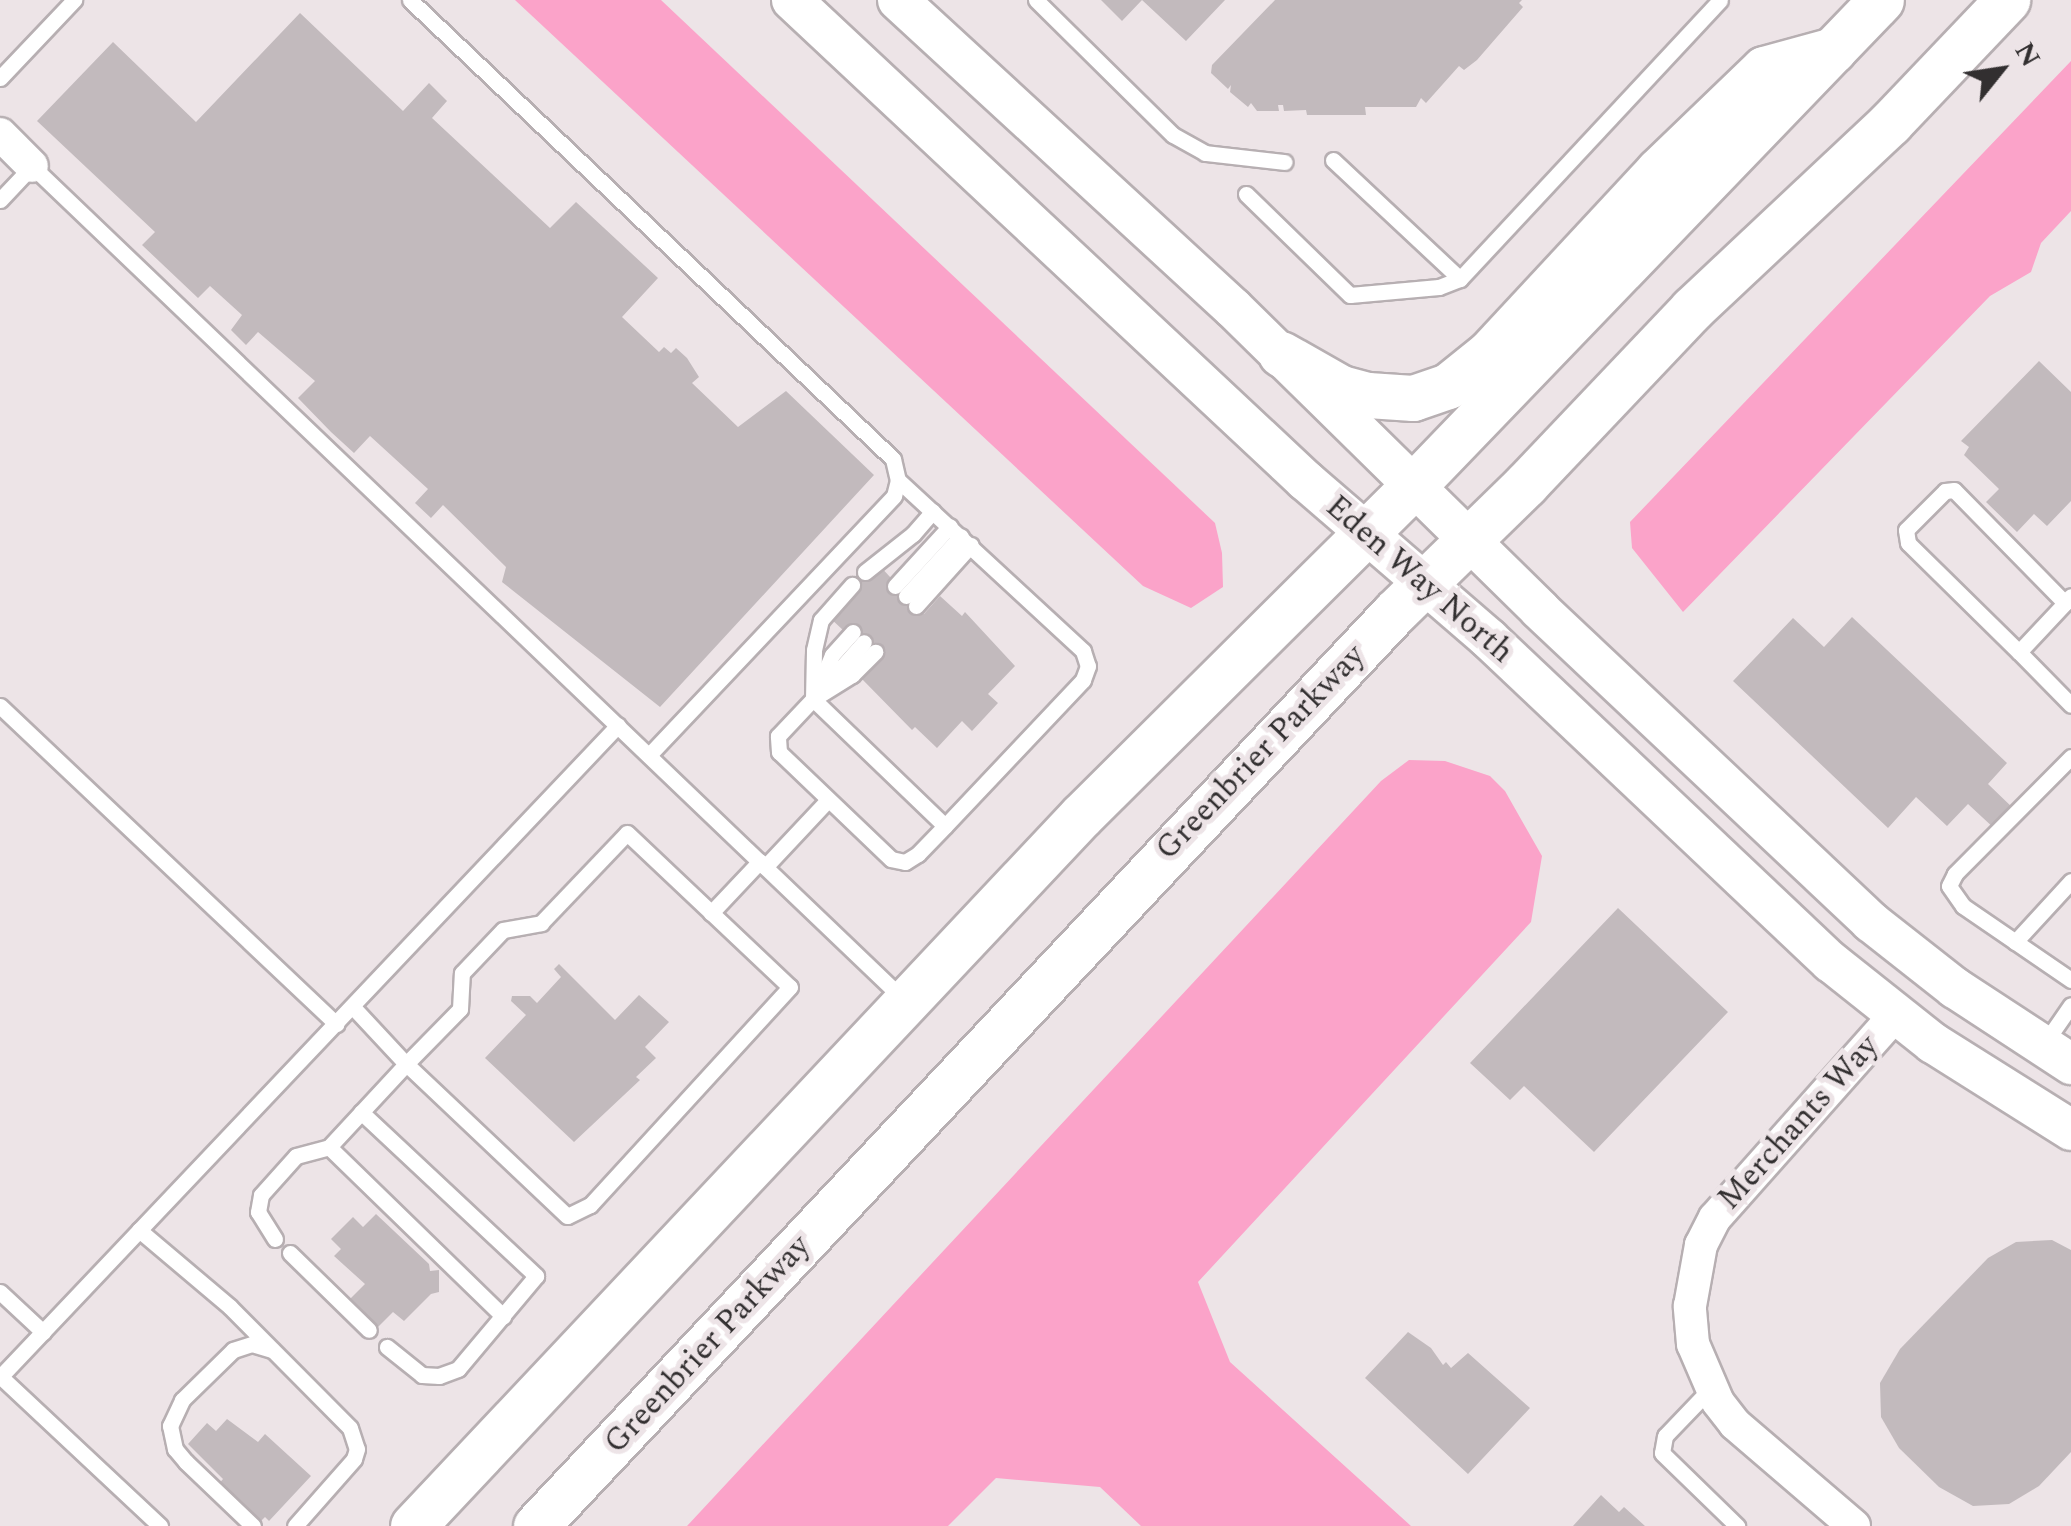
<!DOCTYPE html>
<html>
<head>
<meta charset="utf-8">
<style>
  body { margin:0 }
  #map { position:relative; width:2071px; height:1526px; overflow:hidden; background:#ede4e7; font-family:Spectral,serif }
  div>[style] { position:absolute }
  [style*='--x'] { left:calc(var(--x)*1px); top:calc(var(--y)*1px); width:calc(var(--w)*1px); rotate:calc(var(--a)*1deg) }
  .water>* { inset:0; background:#fba3c9 }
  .building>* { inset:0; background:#c2babd }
  .roads { filter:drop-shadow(2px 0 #b7afb2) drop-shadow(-2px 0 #b7afb2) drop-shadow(0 2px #b7afb2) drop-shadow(0 -2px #b7afb2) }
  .service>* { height:15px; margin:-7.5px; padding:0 7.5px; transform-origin:7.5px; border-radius:7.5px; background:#fff }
  .minor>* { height:32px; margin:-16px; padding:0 16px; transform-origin:16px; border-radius:16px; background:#fff }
  .tertiary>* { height:40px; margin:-20px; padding:0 20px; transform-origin:20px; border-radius:20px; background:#fff }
  .secondary>* { height:45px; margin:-22.5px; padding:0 22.5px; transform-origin:22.5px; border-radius:22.5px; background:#fff }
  span { translate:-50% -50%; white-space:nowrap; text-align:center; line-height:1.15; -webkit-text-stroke:10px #ede4e7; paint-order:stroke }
  .street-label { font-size:32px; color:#322f30 }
  .north { position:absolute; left:1951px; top:20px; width:100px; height:100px; -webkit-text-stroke:8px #ede4e7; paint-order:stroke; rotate:60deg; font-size:28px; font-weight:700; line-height:40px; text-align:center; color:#322f30 }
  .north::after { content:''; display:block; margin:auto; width:35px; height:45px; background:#322f30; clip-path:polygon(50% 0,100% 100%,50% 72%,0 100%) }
</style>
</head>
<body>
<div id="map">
  <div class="water">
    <i style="clip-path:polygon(515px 0,661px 0,1215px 523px,1222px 553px,1223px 587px,1191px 608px,1143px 586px)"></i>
    <i style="clip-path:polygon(2071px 61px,2071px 211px,2041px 243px,2031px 272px,1990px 296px,1683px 612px,1632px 548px,1630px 522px)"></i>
    <i style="clip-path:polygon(1409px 760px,1445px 761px,1490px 776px,1505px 791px,1542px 856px,1531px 922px,1198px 1282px,1230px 1362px,1411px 1526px,1141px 1526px,1100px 1487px,996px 1478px,948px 1526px,687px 1526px,1381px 781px)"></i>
  </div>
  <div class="building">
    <i style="clip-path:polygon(1101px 0,1225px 0,1186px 41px,1142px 0,1122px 21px)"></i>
    <i style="clip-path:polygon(1275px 0,1522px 0,1519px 3px,1523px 7px,1477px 60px,1464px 70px,1459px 66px,1426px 103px,1421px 98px,1416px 107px,1365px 107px,1366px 115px,1307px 115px,1306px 110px,1284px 111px,1283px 105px,1278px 105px,1279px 111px,1257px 111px,1251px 103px,1248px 107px,1230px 92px,1231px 85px,1228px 89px,1211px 73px,1212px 65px)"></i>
    <i style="clip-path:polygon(300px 13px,403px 111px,429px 83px,447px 101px,432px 118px,550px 228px,576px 202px,658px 278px,622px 317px,659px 352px,664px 347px,671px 353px,676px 348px,687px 358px,699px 377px,692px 383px,738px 427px,786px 391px,874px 475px,660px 707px,502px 582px,506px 567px,443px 505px,431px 518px,415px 503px,428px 489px,370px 436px,354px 453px,331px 432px,298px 398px,315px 381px,258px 332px,246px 345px,231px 330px,242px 315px,210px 286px,198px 298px,142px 245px,155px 232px,37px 121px,113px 42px,196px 122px)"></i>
    <i style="clip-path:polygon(2039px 361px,2071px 392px,2071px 501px,2047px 526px,2034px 514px,2017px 532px,1986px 502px,1999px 489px,1964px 455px,1969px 447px,1961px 441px)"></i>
    <i style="clip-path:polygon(879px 565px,924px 614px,940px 596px,962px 616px,965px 612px,1015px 666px,988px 694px,998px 703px,972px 731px,962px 721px,937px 748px,915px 727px,912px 730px,861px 678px,880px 657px,848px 627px,844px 631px,829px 617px,863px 570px)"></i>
    <i style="clip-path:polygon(1852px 617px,2007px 763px,1988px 784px,2015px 810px,1996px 830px,1968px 804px,1947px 826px,1916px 797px,1888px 828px,1733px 681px,1793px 618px,1824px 647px)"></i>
    <i style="clip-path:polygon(1618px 908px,1728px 1012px,1594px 1152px,1524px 1086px,1510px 1100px,1470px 1063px)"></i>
    <i style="clip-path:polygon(559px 964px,615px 1020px,639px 995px,669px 1022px,645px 1047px,656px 1058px,636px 1077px,640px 1080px,574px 1142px,485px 1058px,526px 1015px,511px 1001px,512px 996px,530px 996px,537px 1003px,561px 977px,554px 969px)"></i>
    <i style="clip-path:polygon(376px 1214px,429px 1264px,430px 1271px,439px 1270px,439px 1292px,431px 1294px,404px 1321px,393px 1312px,368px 1337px,339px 1310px,365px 1284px,334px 1256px,341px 1249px,331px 1239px,353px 1217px,363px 1227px)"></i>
    <i style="clip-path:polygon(2052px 1240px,2071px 1250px,2071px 1452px,2039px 1486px,2009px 1504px,1973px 1506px,1939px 1487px,1899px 1448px,1881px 1417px,1880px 1383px,1900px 1349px,1988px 1258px,2016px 1242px)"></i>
    <i style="clip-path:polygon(1408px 1332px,1431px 1348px,1443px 1365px,1446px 1362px,1451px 1368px,1468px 1353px,1530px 1408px,1468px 1474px,1365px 1378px)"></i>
    <i style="clip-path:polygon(227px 1419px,258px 1442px,265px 1434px,311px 1476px,269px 1521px,265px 1517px,261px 1521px,232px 1493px,228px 1497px,217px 1486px,223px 1479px,188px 1444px,207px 1423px,216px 1431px)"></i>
    <i style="clip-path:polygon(1601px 1495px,1619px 1512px,1624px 1507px,1645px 1526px,1573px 1526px)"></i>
  </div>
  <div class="roads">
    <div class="service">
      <i style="--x:410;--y:0;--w:666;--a:43.54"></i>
      <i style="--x:893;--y:459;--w:22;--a:77"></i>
      <i style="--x:898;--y:480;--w:16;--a:104"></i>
      <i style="--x:894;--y:496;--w:357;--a:133.4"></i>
      <i style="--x:1036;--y:0;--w:192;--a:44.6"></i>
      <i style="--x:1173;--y:135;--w:37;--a:29"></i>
      <i style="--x:1205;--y:153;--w:80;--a:6.5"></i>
      <i style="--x:0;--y:78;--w:108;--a:-46.5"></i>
      <i style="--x:1333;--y:160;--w:174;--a:43.1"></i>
      <i style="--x:1246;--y:194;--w:145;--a:44.2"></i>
      <i style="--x:1350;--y:295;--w:89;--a:-5.1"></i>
      <i style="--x:1439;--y:287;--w:22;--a:-21"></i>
      <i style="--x:1460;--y:279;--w:381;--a:-47"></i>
      <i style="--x:0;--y:200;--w:47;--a:-46.7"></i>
      <i style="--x:32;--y:166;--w:1204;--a:43.72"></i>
      <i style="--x:898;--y:480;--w:252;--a:42.7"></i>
      <i style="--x:1083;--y:651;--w:16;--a:72"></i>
      <i style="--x:1088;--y:666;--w:15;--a:110"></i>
      <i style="--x:1083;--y:680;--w:201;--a:133.4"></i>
      <i style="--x:945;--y:826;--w:39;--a:134"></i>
      <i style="--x:918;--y:854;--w:15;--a:148"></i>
      <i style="--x:905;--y:862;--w:14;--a:-168"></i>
      <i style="--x:891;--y:859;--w:155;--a:-136.3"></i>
      <i style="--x:779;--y:752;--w:16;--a:-94"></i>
      <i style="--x:778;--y:736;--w:51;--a:-46.6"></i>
      <i style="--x:813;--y:699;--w:183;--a:43.9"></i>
      <i style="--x:865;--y:572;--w:61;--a:-38.4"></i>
      <i style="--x:913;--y:534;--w:30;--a:-49"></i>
      <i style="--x:895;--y:586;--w:81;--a:-47.5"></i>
      <i style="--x:906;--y:596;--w:81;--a:-47.5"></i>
      <i style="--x:2065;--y:603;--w:158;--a:-134.5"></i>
      <i style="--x:1954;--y:490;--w:9;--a:174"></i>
      <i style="--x:1945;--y:491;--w:55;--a:135"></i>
      <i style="--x:1906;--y:530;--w:13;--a:81"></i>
      <i style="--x:1908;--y:543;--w:156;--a:44.5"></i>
      <i style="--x:2019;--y:652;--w:67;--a:-46.8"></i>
      <i style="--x:2065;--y:603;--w:9;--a:-49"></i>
      <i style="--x:916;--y:606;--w:82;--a:-48"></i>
      <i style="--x:2019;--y:652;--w:74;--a:45.5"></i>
      <i style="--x:826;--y:685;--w:57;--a:-48.5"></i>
      <i style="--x:815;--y:696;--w:44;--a:-67.5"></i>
      <i style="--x:832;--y:655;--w:31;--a:-48"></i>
      <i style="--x:815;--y:698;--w:44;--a:-31.9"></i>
      <i style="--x:852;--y:675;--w:33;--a:-45"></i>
      <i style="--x:813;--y:699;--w:49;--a:-88.8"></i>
      <i style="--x:814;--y:650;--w:31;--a:-77"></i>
      <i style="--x:821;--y:620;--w:47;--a:-48.5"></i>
      <i style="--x:0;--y:706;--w:463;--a:43.4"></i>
      <i style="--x:2071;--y:757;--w:165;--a:134.8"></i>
      <i style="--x:1955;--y:874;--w:13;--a:117"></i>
      <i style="--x:1949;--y:886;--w:24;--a:55"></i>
      <i style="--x:1963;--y:906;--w:131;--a:34.4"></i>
      <i style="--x:627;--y:833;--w:224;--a:43.4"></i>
      <i style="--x:790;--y:987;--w:296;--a:132.5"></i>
      <i style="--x:590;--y:1205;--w:25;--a:154"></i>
      <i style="--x:567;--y:1216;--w:221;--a:-136.6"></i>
      <i style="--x:406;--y:1064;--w:77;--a:-45.5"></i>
      <i style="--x:460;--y:1009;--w:36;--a:-87"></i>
      <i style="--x:462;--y:973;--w:59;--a:-46.4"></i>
      <i style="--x:503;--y:930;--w:39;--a:-10"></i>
      <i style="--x:541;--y:923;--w:124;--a:-46.3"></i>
      <i style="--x:765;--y:867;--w:92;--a:-46.8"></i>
      <i style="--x:711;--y:913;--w:71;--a:-46.7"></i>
      <i style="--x:2015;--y:942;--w:83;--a:-47.4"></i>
      <i style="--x:2044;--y:1044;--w:47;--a:-55.3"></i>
      <i style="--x:361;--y:1112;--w:240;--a:43.1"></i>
      <i style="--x:536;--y:1276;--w:121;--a:130"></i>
      <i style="--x:458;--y:1369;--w:20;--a:160"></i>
      <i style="--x:439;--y:1376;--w:17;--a:-177"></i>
      <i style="--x:422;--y:1375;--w:45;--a:-141.3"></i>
      <i style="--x:329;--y:1147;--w:243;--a:44.2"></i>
      <i style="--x:139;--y:1230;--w:119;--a:40.2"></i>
      <i style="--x:230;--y:1307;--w:170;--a:45.2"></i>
      <i style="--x:350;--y:1428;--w:22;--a:72"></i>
      <i style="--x:357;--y:1449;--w:10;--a:107"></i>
      <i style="--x:354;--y:1459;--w:89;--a:131.4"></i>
      <i style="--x:275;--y:1239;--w:32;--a:-122"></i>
      <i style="--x:258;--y:1212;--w:17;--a:-80"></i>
      <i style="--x:261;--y:1195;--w:52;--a:-48.1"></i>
      <i style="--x:296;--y:1156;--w:34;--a:-15"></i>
      <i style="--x:329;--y:1147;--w:113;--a:-47.1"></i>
      <i style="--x:406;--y:1064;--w:79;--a:-133"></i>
      <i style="--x:290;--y:1253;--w:110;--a:44.3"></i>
      <i style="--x:0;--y:1292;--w:59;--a:42.9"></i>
      <i style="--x:0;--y:1377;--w:898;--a:-46.53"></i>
      <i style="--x:1;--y:1377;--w:218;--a:43.1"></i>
      <i style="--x:1711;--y:1388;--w:66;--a:133.8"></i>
      <i style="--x:1665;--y:1436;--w:17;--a:100"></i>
      <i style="--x:1662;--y:1453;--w:105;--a:44.2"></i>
      <i style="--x:253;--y:1526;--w:93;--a:-136.3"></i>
      <i style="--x:186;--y:1462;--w:17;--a:-130"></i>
      <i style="--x:175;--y:1449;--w:24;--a:-102"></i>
      <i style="--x:170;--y:1426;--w:29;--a:-65"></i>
      <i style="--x:182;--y:1400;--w:71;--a:-44.4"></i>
      <i style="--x:233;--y:1350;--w:20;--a:-18"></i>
      <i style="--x:252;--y:1344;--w:21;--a:17"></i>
    </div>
    <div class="minor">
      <i style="--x:0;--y:134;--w:45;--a:45"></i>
      <i style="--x:1854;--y:1526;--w:157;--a:-139.4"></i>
      <i style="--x:1735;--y:1424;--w:28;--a:-128"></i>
      <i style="--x:1718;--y:1402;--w:63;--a:-113.3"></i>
      <i style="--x:1693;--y:1344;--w:38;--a:-95"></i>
      <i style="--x:1690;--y:1306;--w:62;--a:-79.8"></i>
      <i style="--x:1701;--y:1245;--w:30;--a:-63"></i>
      <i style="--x:1715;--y:1218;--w:273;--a:-48.4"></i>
    </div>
    <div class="tertiary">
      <i style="--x:792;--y:0;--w:704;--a:43.1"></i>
      <i style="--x:1306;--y:481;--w:242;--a:40.8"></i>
      <i style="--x:1489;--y:639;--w:470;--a:43.4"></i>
      <i style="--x:1831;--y:962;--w:130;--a:38.5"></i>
      <i style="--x:1933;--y:1043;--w:163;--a:32.2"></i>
      <i style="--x:898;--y:0;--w:455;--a:42.6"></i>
      <i style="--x:1233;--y:308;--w:431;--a:44.5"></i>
      <i style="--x:1540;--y:610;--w:455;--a:43.3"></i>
      <i style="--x:1871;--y:922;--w:107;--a:38.2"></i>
      <i style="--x:1955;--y:988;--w:139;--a:33.2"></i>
    </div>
    <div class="secondary">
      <i style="--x:1281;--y:354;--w:69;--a:29.5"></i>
      <i style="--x:1341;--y:388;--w:28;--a:15"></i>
      <i style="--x:1368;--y:395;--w:45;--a:3.8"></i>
      <i style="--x:1413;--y:398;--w:37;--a:-19"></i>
      <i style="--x:1448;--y:386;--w:53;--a:-38.8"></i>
      <i style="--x:1489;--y:353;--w:248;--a:-47.1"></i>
      <i style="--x:1658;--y:171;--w:147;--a:-43.9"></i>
      <i style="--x:1764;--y:69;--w:72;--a:-15.4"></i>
      <i style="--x:413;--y:1526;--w:975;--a:-46.75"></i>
      <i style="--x:1081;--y:816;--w:470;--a:-44.8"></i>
      <i style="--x:1414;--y:485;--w:673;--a:-46.08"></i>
      <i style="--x:536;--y:1526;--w:1254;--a:-46.78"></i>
      <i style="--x:1395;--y:612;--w:183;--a:-44.3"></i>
      <i style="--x:1526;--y:484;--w:241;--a:-46.5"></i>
      <i style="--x:1692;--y:309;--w:272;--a:-43.2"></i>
      <i style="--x:1890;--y:123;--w:170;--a:-46.4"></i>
    </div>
  </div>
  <div class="street-label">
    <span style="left:1419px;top:580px;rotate:41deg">Eden Way North</span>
    <span style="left:1261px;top:753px;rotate:-46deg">Greenbrier Parkway</span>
    <span style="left:1799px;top:1123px;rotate:-48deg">Merchants Way</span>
    <span style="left:708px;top:1345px;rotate:-47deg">Greenbrier Parkway</span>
  </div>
  <div class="north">N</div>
</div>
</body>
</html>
